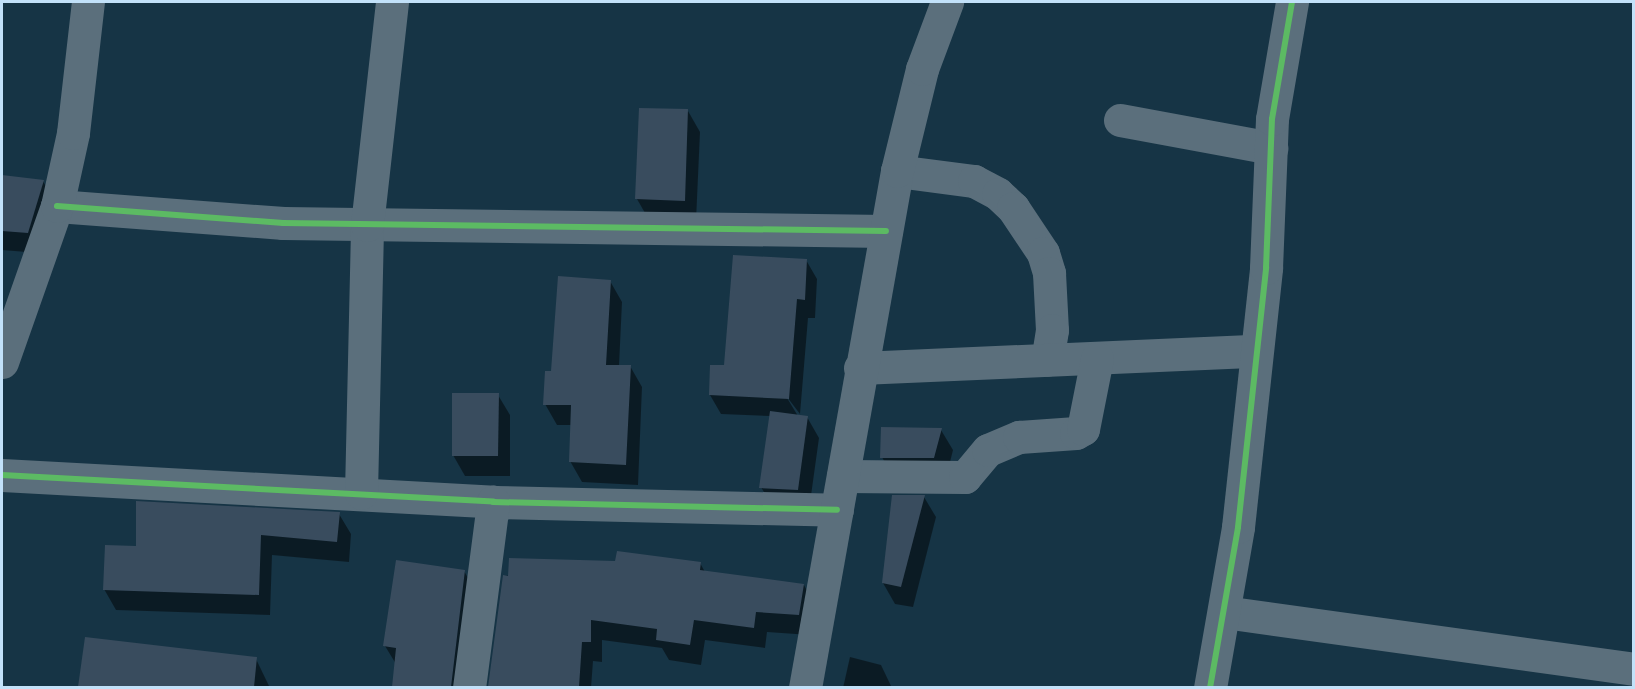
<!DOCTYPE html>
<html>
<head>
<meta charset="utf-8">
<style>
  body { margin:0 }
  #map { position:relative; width:1635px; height:689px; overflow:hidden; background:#163445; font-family:Raleway,sans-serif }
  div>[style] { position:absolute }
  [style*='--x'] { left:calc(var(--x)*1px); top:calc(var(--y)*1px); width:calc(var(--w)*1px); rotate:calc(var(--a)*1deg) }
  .shadow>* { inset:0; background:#0007 }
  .building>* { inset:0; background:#394c5e }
  .minor>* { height:33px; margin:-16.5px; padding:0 16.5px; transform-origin:16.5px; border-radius:16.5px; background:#5b6f7c }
  .cycleway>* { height:6px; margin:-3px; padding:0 3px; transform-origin:3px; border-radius:3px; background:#5cba63 }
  span { translate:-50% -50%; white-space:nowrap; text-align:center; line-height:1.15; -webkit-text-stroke:6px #023a59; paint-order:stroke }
  .frame { position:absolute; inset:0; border:3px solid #c2e1f9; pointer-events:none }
</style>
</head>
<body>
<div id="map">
  <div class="shadow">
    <i style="clip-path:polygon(688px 111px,700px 132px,696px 221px,649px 220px,637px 199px)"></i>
    <i style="clip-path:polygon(2px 177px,43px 181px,54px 202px,39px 253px,2px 250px)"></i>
    <i style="clip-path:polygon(806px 260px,817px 279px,815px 318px,808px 318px,800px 414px,784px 393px,798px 416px,807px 417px,819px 438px,809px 510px,773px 508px,761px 487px,771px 416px,721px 414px,710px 395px,726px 366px)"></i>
    <i style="clip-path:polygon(610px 281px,622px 302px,619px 366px,630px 366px,642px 387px,638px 485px,582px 482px,570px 461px,572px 425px,557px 425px,545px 404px,553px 373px)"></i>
    <i style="clip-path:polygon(498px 395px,510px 415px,510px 476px,465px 476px,453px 455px)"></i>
    <i style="clip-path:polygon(941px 430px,953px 450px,946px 478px,893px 478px,882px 457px)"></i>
    <i style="clip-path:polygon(924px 497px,936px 517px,913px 607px,895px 604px,883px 583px)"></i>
    <i style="clip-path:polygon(339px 514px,351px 534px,349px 562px,272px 555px,270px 615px,116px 610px,104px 589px,137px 548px)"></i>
    <i style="clip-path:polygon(700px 563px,705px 572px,804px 585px,815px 606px,810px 635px,767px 632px,765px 648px,705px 640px,701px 665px,669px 660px,662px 648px,602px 640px,602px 662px,593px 661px,591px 688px,489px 688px,504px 576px)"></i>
    <i style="clip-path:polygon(464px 571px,479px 597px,468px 688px,393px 688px,396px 664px,385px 646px)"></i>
    <i style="clip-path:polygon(86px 639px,256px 659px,270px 688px,79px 688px)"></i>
    <i style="clip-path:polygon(850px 657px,881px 665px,892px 688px,843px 688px)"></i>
  </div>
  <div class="building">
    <i style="clip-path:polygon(639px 108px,688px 109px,685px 201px,635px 199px)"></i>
    <i style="clip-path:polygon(2px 175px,44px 180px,28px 233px,2px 231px)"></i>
    <i style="clip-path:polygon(733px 255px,807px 259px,805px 300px,797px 299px,789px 399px,709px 395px,710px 365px,724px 365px)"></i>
    <i style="clip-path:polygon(558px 276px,611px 280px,606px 365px,631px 365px,626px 465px,569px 462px,571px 405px,543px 405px,545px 371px,551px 371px)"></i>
    <i style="clip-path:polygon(452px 393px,499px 393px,498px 456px,452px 456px)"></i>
    <i style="clip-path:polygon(770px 411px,808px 416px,798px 490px,759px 488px)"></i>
    <i style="clip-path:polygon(881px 427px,942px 428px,934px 458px,880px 458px)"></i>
    <i style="clip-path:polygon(892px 495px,925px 495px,901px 587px,882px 583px)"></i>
    <i style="clip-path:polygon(136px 501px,340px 512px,337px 542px,261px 535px,259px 595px,103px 590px,105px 545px,136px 546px)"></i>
    <i style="clip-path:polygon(617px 551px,701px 562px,700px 570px,804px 584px,799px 615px,756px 612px,754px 628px,694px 620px,690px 645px,656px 640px,657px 629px,591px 620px,591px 642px,582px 642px,579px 687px,488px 687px,503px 575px,508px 576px,509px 558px,615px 561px)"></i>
    <i style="clip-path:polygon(396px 560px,465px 570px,451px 687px,392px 687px,396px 648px,383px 646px)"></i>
    <i style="clip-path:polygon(85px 637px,257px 657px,254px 687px,78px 687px)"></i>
  </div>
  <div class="minor">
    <i style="--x:1120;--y:120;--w:154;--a:10.5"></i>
    <i style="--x:897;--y:171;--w:78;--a:7.4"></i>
    <i style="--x:974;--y:181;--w:27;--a:28"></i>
    <i style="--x:998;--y:194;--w:21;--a:43"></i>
    <i style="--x:1013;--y:208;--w:54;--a:56.3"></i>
    <i style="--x:1043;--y:253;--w:21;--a:73"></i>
    <i style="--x:1049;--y:273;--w:57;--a:87"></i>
    <i style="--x:1052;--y:330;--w:30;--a:99"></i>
    <i style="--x:57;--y:206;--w:227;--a:4.3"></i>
    <i style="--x:283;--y:223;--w:603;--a:0.76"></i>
    <i style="--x:2;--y:362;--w:165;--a:-70.6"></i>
    <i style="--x:57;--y:206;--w:75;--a:-77.6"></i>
    <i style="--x:73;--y:133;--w:132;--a:-83.5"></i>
    <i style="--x:860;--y:368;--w:396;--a:-2.5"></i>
    <i style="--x:2;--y:475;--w:492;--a:3.1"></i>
    <i style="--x:493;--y:502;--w:344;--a:1.3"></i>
    <i style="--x:843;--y:476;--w:122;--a:0.5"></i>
    <i style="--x:965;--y:477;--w:35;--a:-50"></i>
    <i style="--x:988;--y:450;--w:34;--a:-23"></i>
    <i style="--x:1019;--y:437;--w:57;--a:-4"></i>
    <i style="--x:1076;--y:433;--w:8;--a:-30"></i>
    <i style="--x:1083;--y:429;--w:72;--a:-78.8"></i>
    <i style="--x:361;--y:493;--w:268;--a:-88.7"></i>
    <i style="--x:367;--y:225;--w:224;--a:-83.6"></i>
    <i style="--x:1224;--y:612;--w:414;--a:7.9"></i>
    <i style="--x:469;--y:688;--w:188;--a:-82.6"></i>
    <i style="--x:805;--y:688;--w:525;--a:-79.91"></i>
    <i style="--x:897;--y:171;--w:105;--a:-76.2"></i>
    <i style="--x:922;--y:69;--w:72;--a:-69.5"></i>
    <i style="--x:1210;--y:688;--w:163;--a:-80.1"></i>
    <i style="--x:1238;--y:527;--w:261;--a:-83.8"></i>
    <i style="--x:1266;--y:268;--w:149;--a:-87.7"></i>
    <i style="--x:1272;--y:119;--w:119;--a:-80.3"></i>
  </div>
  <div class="cycleway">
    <i style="--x:57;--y:206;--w:227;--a:4.3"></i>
    <i style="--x:283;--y:223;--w:603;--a:0.76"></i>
    <i style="--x:2;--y:475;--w:492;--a:3.1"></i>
    <i style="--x:493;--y:502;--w:344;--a:1.3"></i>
    <i style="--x:1210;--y:688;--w:163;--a:-80.1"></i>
    <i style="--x:1238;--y:527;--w:261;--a:-83.8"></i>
    <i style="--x:1266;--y:268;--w:149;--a:-87.7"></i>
    <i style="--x:1272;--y:119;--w:119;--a:-80.3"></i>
  </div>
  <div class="frame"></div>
</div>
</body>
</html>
